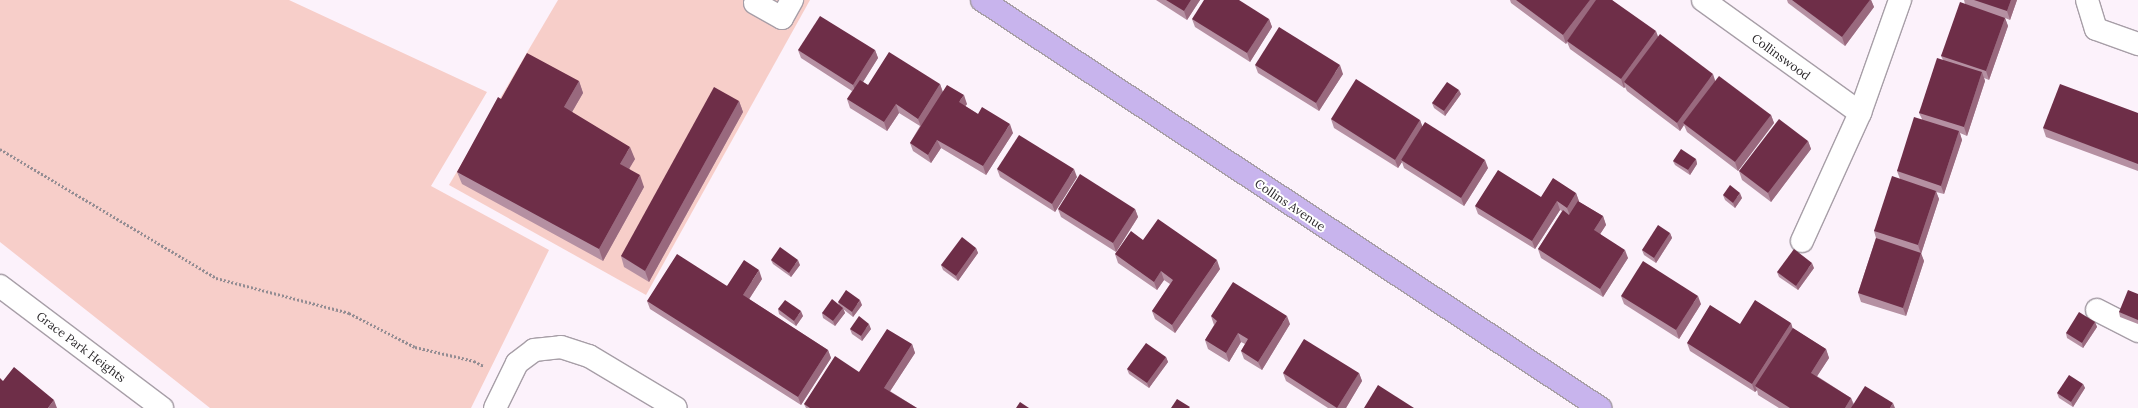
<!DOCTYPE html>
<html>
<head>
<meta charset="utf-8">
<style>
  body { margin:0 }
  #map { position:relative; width:2138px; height:408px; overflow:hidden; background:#fcf2fb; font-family:Lora,serif }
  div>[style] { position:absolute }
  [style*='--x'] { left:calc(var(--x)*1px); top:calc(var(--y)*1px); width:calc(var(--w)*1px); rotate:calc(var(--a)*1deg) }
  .green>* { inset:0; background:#f7cec9 }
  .path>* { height:2.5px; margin-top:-1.25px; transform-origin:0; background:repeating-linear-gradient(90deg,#948d93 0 2px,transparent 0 4px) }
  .roads { filter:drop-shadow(1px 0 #a79ea7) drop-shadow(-1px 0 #a79ea7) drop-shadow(0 1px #a79ea7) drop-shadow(0 -1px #a79ea7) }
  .minor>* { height:22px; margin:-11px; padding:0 11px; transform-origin:11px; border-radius:11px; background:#fff }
  .major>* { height:22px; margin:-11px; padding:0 11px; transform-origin:11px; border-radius:11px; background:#c8b4ed }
  .wall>* { inset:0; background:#b590a2 }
  .shaded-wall>* { inset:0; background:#99697e }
  .building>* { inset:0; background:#6e2e48 }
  span { translate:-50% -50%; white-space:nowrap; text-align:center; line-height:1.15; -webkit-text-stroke:4px #fff; paint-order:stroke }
  .street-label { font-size:12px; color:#2a272a }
</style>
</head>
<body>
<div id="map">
  <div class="green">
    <i style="clip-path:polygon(0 0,289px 0,487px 92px,431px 186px,549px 250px,471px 408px,210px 408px,0 242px)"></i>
    <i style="clip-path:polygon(558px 0,810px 0,646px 295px,449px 185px)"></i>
  </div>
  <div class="path">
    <i style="--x:0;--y:149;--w:252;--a:30.8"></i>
    <i style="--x:216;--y:278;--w:138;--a:14.7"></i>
    <i style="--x:349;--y:313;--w:74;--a:27.3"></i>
    <i style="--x:415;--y:347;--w:61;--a:13.3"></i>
    <i style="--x:474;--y:361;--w:11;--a:27"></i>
  </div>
  <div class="roads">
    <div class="minor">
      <i style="--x:1703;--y:0;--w:193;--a:35.7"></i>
      <i style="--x:2087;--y:0;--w:30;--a:73"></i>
      <i style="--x:2096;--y:29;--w:45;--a:19.7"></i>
      <i style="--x:755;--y:3;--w:31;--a:29"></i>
      <i style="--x:782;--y:18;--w:21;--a:-61"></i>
      <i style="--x:1802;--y:241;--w:141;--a:-65.6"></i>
      <i style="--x:1860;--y:113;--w:120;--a:-70.5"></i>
      <i style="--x:0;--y:286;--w:203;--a:37"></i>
      <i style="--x:2097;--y:310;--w:46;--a:27.1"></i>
      <i style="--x:495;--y:408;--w:50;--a:-63.9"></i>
      <i style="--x:517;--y:363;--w:21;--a:-37"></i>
      <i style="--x:534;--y:350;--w:27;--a:-6"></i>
      <i style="--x:561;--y:347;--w:29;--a:18"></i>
      <i style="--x:589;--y:356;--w:101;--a:30.9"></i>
    </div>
    <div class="major">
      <i style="--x:982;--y:0;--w:741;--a:33.43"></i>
    </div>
  </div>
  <div class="wall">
    <i style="clip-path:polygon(1156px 0,1200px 0,1187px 20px)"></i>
    <i style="clip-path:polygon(1510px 0,1612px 0,1658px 37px,1715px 81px,1771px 115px,1774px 123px,1738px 171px,1687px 132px,1684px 125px,1680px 131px,1627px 91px,1625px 87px,1624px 88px,1570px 49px,1567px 42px,1566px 44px,1511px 3px)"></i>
    <i style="clip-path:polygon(1787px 0,1871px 0,1874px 7px,1845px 46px,1788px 3px)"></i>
    <i style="clip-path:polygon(1964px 0,2017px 0,2010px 20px,2005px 18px,2008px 26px,1989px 80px,1984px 78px,1985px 81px,1967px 136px,1960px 133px,1962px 140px,1944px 194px,1936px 192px,1939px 199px,1921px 254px,1924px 261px,1906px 316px,1861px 302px,1858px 293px,1876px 238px,1874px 231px,1900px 179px,1897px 171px,1922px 119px,1919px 113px,1943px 60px,1941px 56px,1965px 4px)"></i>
    <i style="clip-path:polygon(1192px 19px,1269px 19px,1272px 27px,1250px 62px,1195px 27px)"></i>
    <i style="clip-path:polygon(798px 50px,875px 50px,878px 58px,863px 82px,868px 85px,940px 84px,943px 92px,967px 104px,965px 106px,978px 114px,1013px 133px,986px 175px,941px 148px,931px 163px,913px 151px,910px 143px,920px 126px,899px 113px,887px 131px,850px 108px,847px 99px,852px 91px,801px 58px)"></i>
    <i style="clip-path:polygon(1255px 65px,1343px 74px,1319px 111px,1258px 73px)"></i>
    <i style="clip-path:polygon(579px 81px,583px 93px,572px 112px,635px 159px,629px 168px,644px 187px,603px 261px,462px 184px,457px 172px,501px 99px)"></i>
    <i style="clip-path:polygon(1461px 94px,1445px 116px,1434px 108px,1432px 103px)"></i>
    <i style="clip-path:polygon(739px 101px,743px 112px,649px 282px,624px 267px,621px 256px)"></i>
    <i style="clip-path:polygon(2138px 113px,2138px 171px,2046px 137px,2043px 128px)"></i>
    <i style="clip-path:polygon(1331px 119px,1420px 120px,1422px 126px,1488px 168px,1464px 206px,1404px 168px,1402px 162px,1398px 168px,1334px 128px)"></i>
    <i style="clip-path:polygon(1808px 141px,1811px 149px,1771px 202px,1742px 180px,1739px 171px)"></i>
    <i style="clip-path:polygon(1696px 159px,1697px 164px,1690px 175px,1675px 165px,1673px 161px)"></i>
    <i style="clip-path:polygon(997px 169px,1077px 177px,1055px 212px,1000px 177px)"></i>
    <i style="clip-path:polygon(1576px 193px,1579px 202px,1603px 216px,1606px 225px,1600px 234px,1628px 258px,1603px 297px,1541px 258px,1538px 249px,1562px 211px,1560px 210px,1535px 249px,1478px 214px,1475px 206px)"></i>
    <i style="clip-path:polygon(1723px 195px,1742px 198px,1735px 208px,1725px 200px)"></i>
    <i style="clip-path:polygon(1058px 209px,1135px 209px,1138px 217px,1116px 252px,1061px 217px)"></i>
    <i style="clip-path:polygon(1670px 233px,1672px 238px,1656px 263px,1644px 255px,1642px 250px)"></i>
    <i style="clip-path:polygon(1143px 240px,1220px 269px,1175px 333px,1155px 319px,1152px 311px,1170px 284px,1164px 280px,1157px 290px,1118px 263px,1115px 254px)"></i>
    <i style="clip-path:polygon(976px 248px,978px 253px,958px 281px,943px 270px,941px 265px)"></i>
    <i style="clip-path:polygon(771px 260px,800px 265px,791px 277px,773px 264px)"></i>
    <i style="clip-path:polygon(1814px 268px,1798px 290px,1779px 277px,1777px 272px)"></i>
    <i style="clip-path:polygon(762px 279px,749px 299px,828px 350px,831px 358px,801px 405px,650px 309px,647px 301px)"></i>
    <i style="clip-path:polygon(2138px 294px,2138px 324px,2120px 317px,2119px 312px)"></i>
    <i style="clip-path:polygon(1621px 296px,1701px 304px,1679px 339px,1624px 304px)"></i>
    <i style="clip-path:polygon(838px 302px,862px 305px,853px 317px,843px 309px,845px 313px,835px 326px,823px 318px,822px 313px,839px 305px)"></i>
    <i style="clip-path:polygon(778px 309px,803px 316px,796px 326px,779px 314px)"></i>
    <i style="clip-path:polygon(1211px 316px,1290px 324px,1262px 370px,1244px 359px,1241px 351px,1245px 344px,1241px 342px,1229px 362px,1208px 349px,1205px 340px,1214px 325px)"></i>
    <i style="clip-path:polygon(2095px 322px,2097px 327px,2083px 348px,2067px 338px,2066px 333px)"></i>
    <i style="clip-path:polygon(1791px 323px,1792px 328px,1826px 349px,1829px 358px,1817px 376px,1851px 398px,1854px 404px,1895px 408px,1779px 408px,1758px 395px,1757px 390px,1755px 392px,1690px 351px,1687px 343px,1740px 324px)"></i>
    <i style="clip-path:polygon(850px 329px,871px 329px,862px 341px,852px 334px)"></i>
    <i style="clip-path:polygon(912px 344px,915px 353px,890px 391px,917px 408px,806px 408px,804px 404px,859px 372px)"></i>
    <i style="clip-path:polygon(1166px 357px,1168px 362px,1149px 388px,1129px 374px,1127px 369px)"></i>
    <i style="clip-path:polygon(1283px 373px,1359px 373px,1362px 381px,1346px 408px,1328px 408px,1286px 381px)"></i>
    <i style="clip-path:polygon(2083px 384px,2085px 388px,2073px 407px,2059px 398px,2057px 393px)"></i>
  </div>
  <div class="shaded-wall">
    <i style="clip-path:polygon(1191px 0,1200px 0,1187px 20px,1184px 11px)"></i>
    <i style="clip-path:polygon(1590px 0,1599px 0,1567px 41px,1567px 42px,1566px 44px,1563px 35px)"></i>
    <i style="clip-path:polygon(1870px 0,1871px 0,1874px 7px,1845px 46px,1842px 37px)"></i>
    <i style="clip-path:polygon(2011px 0,2017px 0,2010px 20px,2007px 11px)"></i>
    <i style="clip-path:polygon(2005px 18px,2008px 26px,1989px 80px,1986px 71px)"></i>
    <i style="clip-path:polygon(1269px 19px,1272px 27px,1250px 62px,1247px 53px)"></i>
    <i style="clip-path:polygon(1656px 31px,1659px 39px,1624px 82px,1625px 87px,1624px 88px,1621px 79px)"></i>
    <i style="clip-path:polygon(875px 50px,878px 58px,856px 93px,853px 85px)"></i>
    <i style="clip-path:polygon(1340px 65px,1343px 74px,1319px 111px,1316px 103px)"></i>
    <i style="clip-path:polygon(1982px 72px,1985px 81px,1967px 136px,1964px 127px)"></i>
    <i style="clip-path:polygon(1713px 74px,1716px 83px,1683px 123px,1684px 125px,1680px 131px,1677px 123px)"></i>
    <i style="clip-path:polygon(579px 81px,583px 93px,568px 119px,564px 107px)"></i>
    <i style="clip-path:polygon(940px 84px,943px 93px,921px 127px,918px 119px)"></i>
    <i style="clip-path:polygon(1459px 90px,1461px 94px,1445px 116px,1444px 111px)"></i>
    <i style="clip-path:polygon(964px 95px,967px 104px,962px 111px,959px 102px)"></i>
    <i style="clip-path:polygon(739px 101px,743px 112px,649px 282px,645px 271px)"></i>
    <i style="clip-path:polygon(896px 104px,899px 113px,887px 131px,884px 122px)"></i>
    <i style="clip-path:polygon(1771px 115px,1774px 123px,1738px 171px,1735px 162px)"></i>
    <i style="clip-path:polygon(1420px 120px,1423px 128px,1401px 160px,1402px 162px,1398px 168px,1395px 160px)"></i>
    <i style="clip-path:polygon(1010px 124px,1013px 133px,986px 175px,983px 166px)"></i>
    <i style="clip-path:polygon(1959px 131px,1962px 140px,1944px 194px,1941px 186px)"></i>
    <i style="clip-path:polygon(937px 140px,941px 148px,931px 163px,928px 155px)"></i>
    <i style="clip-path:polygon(1808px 141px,1811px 149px,1771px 202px,1768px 193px)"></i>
    <i style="clip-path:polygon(630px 147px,635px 159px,625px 176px,620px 164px)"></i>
    <i style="clip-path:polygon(1696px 159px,1697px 164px,1690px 175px,1688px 170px)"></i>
    <i style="clip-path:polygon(1485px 160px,1488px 168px,1464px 206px,1461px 198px)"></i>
    <i style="clip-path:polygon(1074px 169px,1077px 177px,1055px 212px,1052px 204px)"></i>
    <i style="clip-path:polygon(640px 175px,644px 187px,603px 261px,599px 249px)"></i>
    <i style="clip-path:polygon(1936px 191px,1939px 199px,1921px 254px,1918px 245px)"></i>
    <i style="clip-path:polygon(1576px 193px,1579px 201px,1570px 216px,1567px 208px)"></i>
    <i style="clip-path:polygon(1740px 193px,1742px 198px,1735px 208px,1733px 203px)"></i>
    <i style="clip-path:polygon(1557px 201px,1560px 210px,1535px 249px,1532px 241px)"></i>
    <i style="clip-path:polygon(1135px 209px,1138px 217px,1116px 252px,1113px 243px)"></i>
    <i style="clip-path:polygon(1603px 216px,1606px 225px,1597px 239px,1594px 230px)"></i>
    <i style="clip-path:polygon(1670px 233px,1672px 238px,1656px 263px,1654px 258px)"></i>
    <i style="clip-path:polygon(976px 248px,978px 253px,958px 281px,956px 276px)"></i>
    <i style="clip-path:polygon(1625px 250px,1628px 258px,1603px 297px,1600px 289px)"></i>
    <i style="clip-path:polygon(1921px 253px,1924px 261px,1906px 316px,1903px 308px)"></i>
    <i style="clip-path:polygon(798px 260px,800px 265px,791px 277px,789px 273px)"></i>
    <i style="clip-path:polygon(1217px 260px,1220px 269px,1175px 333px,1172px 325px)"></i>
    <i style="clip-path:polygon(1812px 263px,1814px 268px,1798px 290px,1796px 286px)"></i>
    <i style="clip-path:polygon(759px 270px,762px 279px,746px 304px,743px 295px)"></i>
    <i style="clip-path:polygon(1161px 271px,1164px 280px,1157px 290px,1154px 282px)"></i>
    <i style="clip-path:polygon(1698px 296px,1701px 304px,1679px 339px,1676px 330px)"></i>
    <i style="clip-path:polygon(860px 300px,862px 305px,853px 317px,852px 312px)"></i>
    <i style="clip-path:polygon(843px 308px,845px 313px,835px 326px,833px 321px)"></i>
    <i style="clip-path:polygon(801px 311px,803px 316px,796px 326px,794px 321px)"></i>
    <i style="clip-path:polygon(1287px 316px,1290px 324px,1262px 370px,1258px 362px)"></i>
    <i style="clip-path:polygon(2095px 322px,2097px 327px,2083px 348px,2082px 343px)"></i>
    <i style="clip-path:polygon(1791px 323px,1794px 332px,1755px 386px,1757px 390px,1755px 392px,1752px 384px)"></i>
    <i style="clip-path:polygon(869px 324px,871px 329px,862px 341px,861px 336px)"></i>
    <i style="clip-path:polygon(1238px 333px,1241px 342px,1229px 362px,1226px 353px)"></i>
    <i style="clip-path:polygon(912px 344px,915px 353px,887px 396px,884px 388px)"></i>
    <i style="clip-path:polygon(1826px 349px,1829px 358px,1814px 381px,1811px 373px)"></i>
    <i style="clip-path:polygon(828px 350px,831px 358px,801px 405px,798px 397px)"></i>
    <i style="clip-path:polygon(1166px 357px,1168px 362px,1149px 388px,1147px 383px)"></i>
    <i style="clip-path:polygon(1359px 373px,1362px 381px,1346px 408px,1337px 408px)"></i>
    <i style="clip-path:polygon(2083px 384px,2085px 388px,2073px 407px,2071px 402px)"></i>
    <i style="clip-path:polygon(1851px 398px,1854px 407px,1854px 408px,1845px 408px)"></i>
    <i style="clip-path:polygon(54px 400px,57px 408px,48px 408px)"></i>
    <i style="clip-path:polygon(1893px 403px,1895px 408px,1890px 408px)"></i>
  </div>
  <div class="building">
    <i style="clip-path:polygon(1166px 0,1191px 0,1184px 11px)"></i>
    <i style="clip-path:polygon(1204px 0,1239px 0,1269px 19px,1247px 53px,1192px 19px)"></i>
    <i style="clip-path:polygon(1516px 0,1590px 0,1563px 35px)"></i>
    <i style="clip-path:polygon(1596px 0,1612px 0,1656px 31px,1621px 79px,1567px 41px)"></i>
    <i style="clip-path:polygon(1792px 0,1870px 0,1842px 37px)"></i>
    <i style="clip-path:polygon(1974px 0,2011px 0,2007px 11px)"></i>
    <i style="clip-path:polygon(1960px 2px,2005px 18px,1986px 71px,1941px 56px)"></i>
    <i style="clip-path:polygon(820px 16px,875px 50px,853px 85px,798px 50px)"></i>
    <i style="clip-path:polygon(1279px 27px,1340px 65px,1316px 103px,1255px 65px)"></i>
    <i style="clip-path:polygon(1660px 34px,1713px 74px,1677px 123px,1624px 82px)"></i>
    <i style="clip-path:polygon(889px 52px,940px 84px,918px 119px,896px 104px,884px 122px,847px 99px,860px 80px,868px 85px)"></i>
    <i style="clip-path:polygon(527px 53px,579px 81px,564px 107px,630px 147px,620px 164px,640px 175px,599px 249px,457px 172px,498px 97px,501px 99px)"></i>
    <i style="clip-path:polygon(1937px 58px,1982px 72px,1964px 127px,1919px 113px)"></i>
    <i style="clip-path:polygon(1719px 76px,1771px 115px,1735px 162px,1683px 123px)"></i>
    <i style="clip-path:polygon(1356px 79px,1420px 120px,1395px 160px,1331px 119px)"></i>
    <i style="clip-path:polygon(1447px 82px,1459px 90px,1444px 111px,1432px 103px)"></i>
    <i style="clip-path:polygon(2060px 84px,2138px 113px,2138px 164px,2043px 128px)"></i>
    <i style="clip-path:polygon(947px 85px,964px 95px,959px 102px,978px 114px,982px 107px,1010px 124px,983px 166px,937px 140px,928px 155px,910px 143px)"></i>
    <i style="clip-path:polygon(714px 87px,739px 101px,645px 271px,621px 256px)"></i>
    <i style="clip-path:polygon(1914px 117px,1959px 131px,1941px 186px,1897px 171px)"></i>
    <i style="clip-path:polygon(1779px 119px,1808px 141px,1768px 193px,1739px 171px)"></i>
    <i style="clip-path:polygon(1425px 122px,1485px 160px,1461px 198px,1401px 160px)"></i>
    <i style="clip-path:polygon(1019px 135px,1074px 169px,1052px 204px,997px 169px)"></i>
    <i style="clip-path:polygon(1681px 149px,1696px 159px,1688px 170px,1673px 161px)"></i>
    <i style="clip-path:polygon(1498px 170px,1541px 197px,1553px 178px,1576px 193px,1567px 208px,1557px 201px,1532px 241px,1475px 206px)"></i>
    <i style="clip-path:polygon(1080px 174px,1135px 209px,1113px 243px,1058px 209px)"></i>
    <i style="clip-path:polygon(1892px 176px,1936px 191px,1918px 245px,1874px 231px)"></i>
    <i style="clip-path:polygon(1730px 185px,1740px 193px,1733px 203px,1723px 195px)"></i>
    <i style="clip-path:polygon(1578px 201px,1603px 216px,1594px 230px,1625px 250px,1600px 289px,1538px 249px,1563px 210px,1569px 215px)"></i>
    <i style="clip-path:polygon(1158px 219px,1217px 260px,1172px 325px,1152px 311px,1173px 280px,1161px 271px,1154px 282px,1115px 254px,1131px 231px,1143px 240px)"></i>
    <i style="clip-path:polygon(1658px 225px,1670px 233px,1654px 258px,1642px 250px)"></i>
    <i style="clip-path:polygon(962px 237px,976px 248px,956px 276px,941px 265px)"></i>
    <i style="clip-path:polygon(1876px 238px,1921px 253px,1903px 308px,1858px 293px)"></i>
    <i style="clip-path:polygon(780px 247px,798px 260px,789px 273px,771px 260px)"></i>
    <i style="clip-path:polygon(1794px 249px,1812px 263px,1796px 286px,1777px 272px)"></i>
    <i style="clip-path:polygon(677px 254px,727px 286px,744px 260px,759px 270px,743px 295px,828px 350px,798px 397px,647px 301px)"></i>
    <i style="clip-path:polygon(1643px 261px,1698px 296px,1676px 330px,1621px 296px)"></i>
    <i style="clip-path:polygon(1233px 282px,1287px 316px,1258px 362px,1241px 351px,1248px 339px,1238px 333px,1226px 353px,1205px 340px,1217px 321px,1211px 316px)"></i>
    <i style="clip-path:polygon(846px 290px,860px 300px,852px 312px,838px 302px)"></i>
    <i style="clip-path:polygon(2128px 290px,2138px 294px,2138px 320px,2119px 312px)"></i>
    <i style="clip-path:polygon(832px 299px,843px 308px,833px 321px,822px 313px)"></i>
    <i style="clip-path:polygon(785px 300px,801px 311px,794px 321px,778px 309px)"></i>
    <i style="clip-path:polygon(1755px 300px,1791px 323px,1752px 384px,1687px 343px,1710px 305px,1740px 324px)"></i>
    <i style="clip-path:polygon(2079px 312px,2095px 322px,2082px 343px,2066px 333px)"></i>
    <i style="clip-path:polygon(859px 316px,869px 324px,861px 336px,850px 329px)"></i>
    <i style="clip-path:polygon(1793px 328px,1826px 349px,1811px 373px,1851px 398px,1845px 408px,1790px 408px,1755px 386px)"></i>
    <i style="clip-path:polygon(887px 329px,912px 344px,884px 388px,917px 408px,810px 408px,804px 404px,835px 356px,859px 372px)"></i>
    <i style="clip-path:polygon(1304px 339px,1359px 373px,1337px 408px,1283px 373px)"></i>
    <i style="clip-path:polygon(1146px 343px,1166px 357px,1147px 383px,1127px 369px)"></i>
    <i style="clip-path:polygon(14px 367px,54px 400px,48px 408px,0 408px,0 378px,3px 381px)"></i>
    <i style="clip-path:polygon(2069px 375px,2083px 384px,2071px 402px,2057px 393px)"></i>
    <i style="clip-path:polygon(1378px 385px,1414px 408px,1364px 408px)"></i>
    <i style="clip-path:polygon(1865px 386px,1893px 403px,1890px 408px,1851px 408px)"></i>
    <i style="clip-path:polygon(1177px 399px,1190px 407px,1189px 408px,1171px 408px)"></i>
    <i style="clip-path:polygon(1020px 402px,1029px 408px,1016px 408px)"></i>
  </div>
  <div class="street-label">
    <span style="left:1781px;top:57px;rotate:36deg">Collinswood</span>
    <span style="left:1290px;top:205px;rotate:34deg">Collins Avenue</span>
    <span style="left:81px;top:347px;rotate:37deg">Grace Park Heights</span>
  </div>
</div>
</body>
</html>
